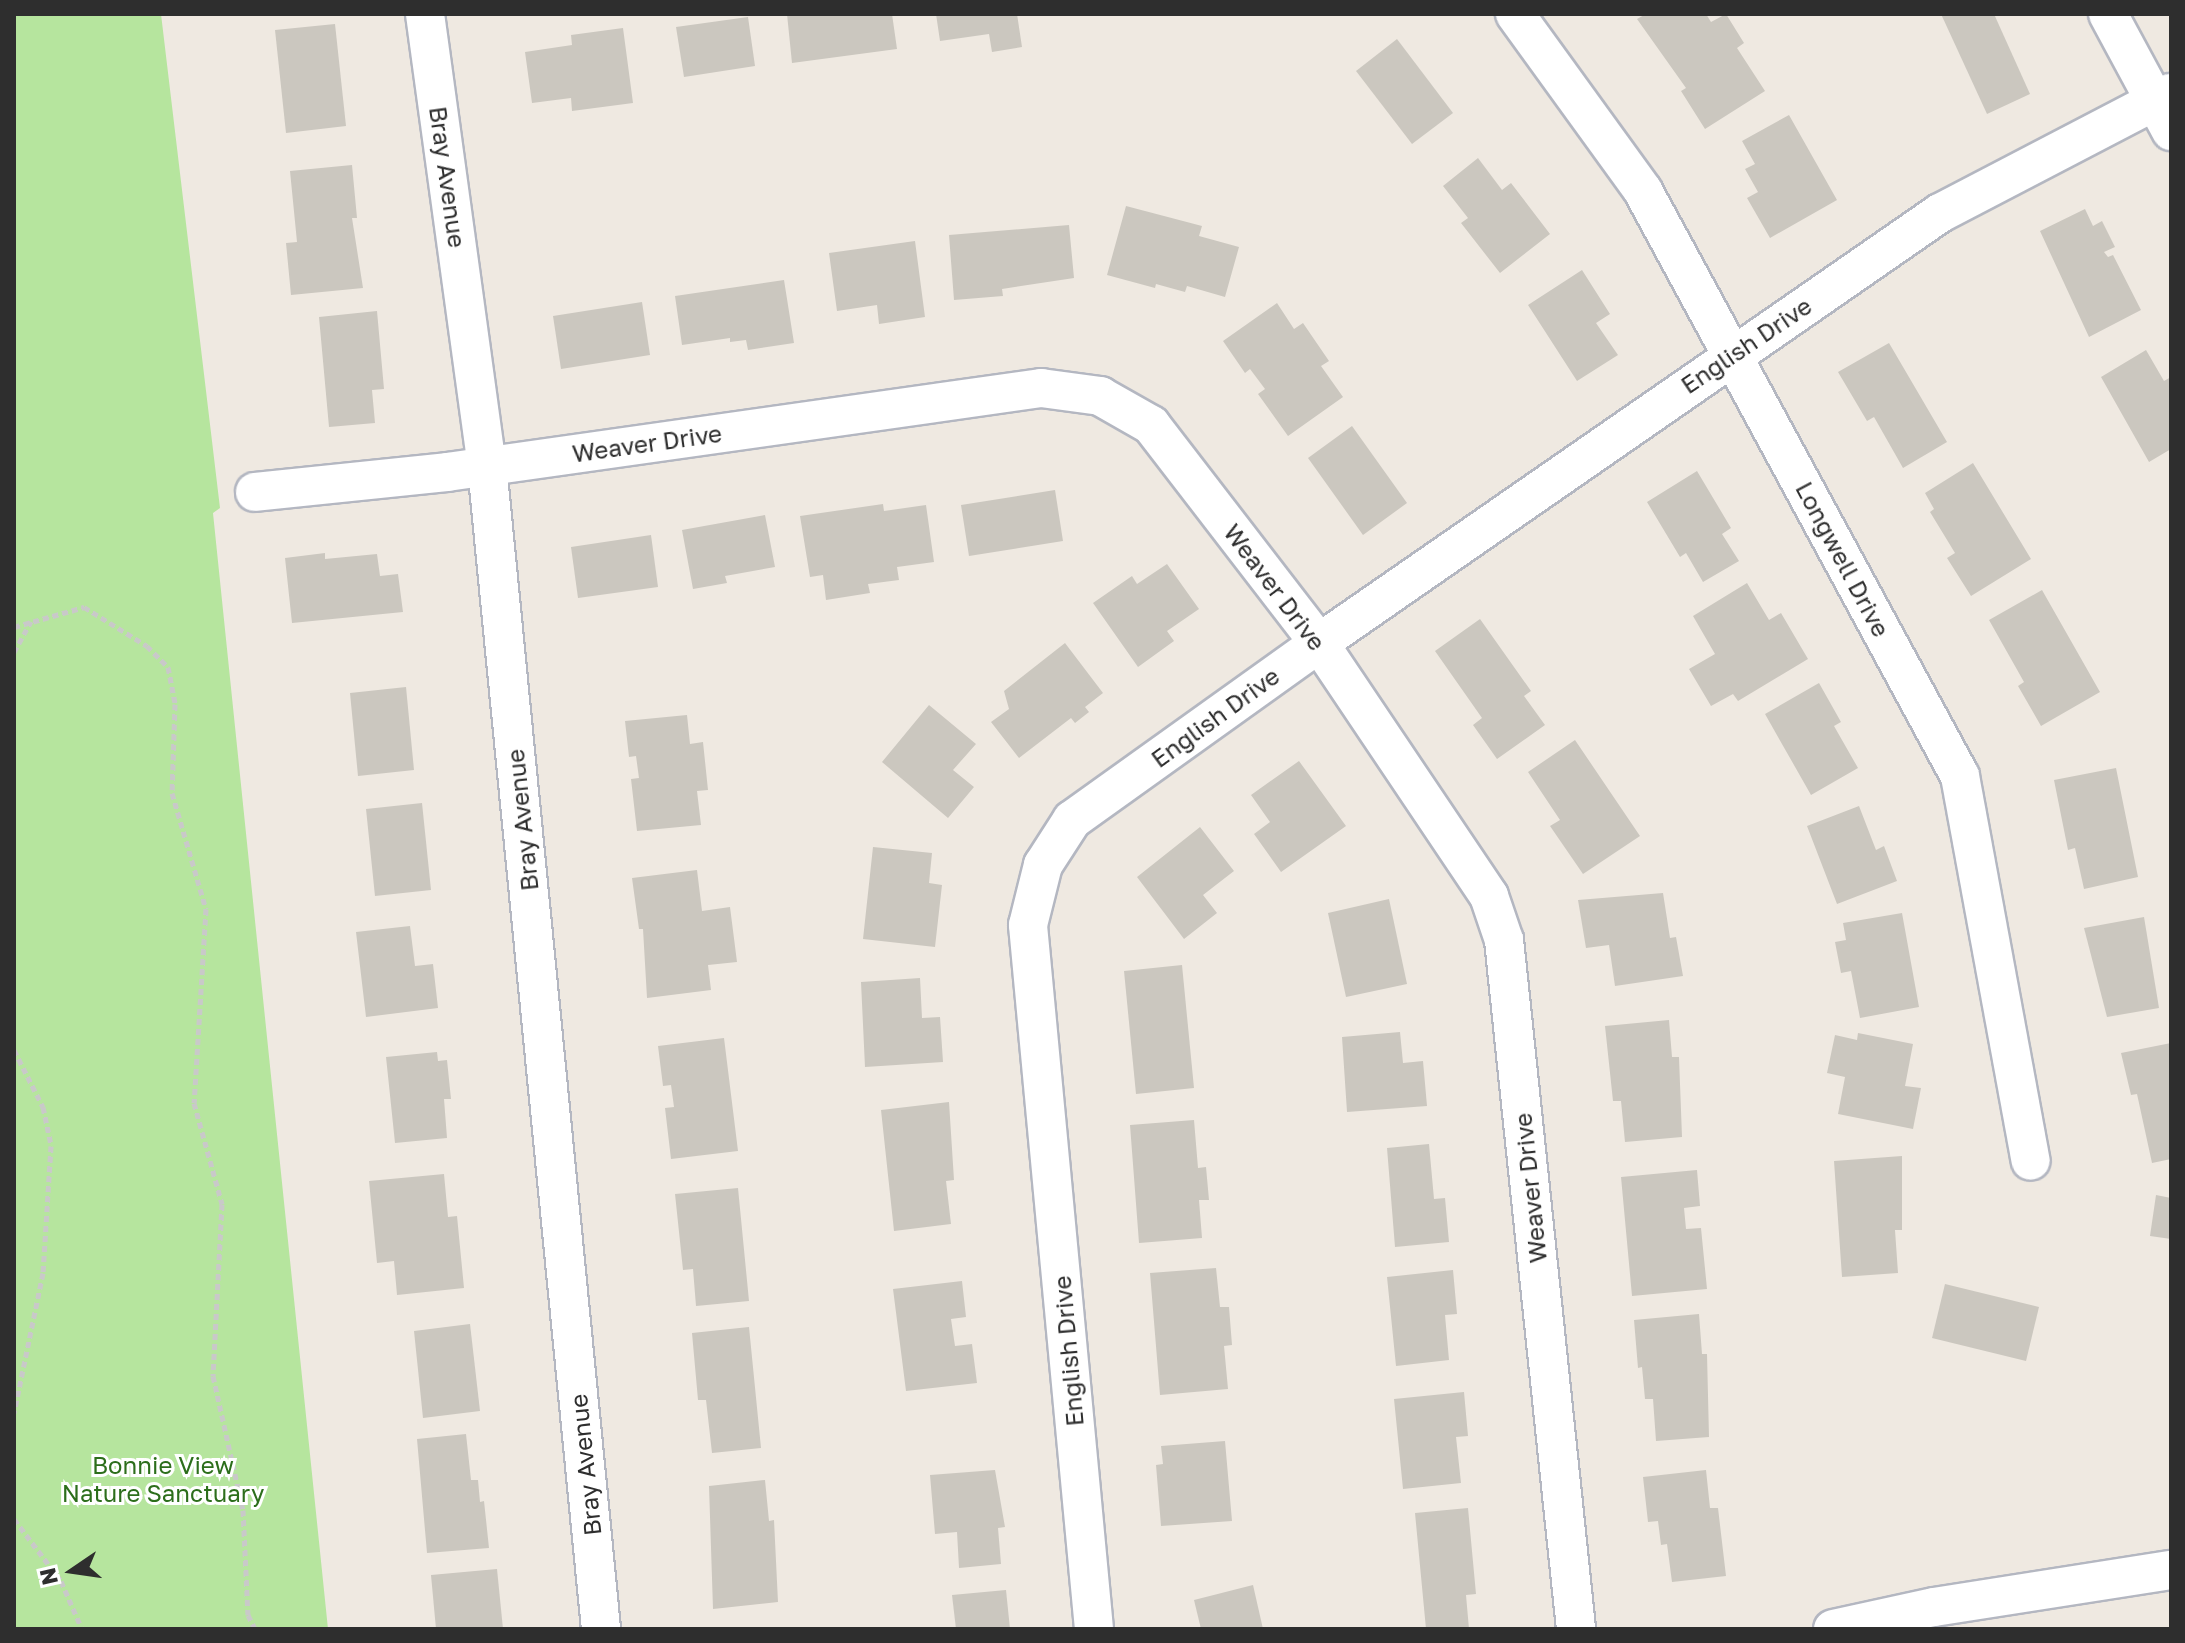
<!DOCTYPE html>
<html>
<head>
<meta charset="utf-8">
<style>
  body { margin:0 }
  #map { position:relative; width:2185px; height:1643px; overflow:hidden; background:#efe9e1; font-family:"Golos Text",sans-serif }
  div>[style] { position:absolute }
  [style*='--x'] { left:calc(var(--x)*1px); top:calc(var(--y)*1px); width:calc(var(--w)*1px); rotate:calc(var(--a)*1deg) }
  .green>* { inset:0; background:#b6e59e }
  .building>* { inset:0; background:#cbc7bf }
  .path>* { height:5px; margin-top:-2.5px; transform-origin:0; background:repeating-linear-gradient(90deg,#c9c9c9 0 6px,transparent 0 10px) }
  .roads { filter:drop-shadow(2px 0 #b4b7c1) drop-shadow(-2px 0 #b4b7c1) drop-shadow(0 2px #b4b7c1) drop-shadow(0 -2px #b4b7c1) }
  .minor>* { height:38px; margin:-19px; padding:0 19px; transform-origin:19px; border-radius:19px; background:#fff }
  span { translate:-50% -50%; white-space:nowrap; text-align:center; line-height:1.15; -webkit-text-stroke:6px #fff; paint-order:stroke }
  .street-label { font-size:24px; color:#2e2e2e }
  .park-label { font-size:24px; color:#2c6e1b }
  .frame { position:absolute; inset:0; border:16px solid #2e2e2e; pointer-events:none }
  .north { position:absolute; left:32px; top:1531px; width:80px; height:80px; -webkit-text-stroke:6px #fff; paint-order:stroke; rotate:257deg; font-size:22px; font-weight:700; line-height:32px; text-align:center; color:#2e2e2e }
  .north::after { content:''; display:block; margin:auto; width:28px; height:36px; background:#2e2e2e; clip-path:polygon(50% 0,100% 100%,50% 72%,0 100%) }
</style>
</head>
<body>
<div id="map">
  <div class="green">
    <i style="clip-path:polygon(14px 14px,161px 14px,220px 508px,213px 513px,328px 1629px,14px 1629px)"></i>
  </div>
  <div class="building">
    <i style="clip-path:polygon(787px 14px,892px 14px,897px 49px,792px 63px)"></i>
    <i style="clip-path:polygon(936px 14px,1017px 14px,1022px 47px,992px 52px,989px 34px,940px 41px)"></i>
    <i style="clip-path:polygon(1646px 14px,1706px 14px,1711px 22px,1726px 14px,1744px 43px,1737px 48px,1765px 91px,1705px 129px,1681px 91px,1686px 88px,1637px 19px)"></i>
    <i style="clip-path:polygon(1941px 14px,1994px 14px,2030px 94px,1987px 114px)"></i>
    <i style="clip-path:polygon(748px 17px,755px 66px,684px 77px,676px 27px)"></i>
    <i style="clip-path:polygon(335px 24px,346px 126px,286px 133px,275px 30px)"></i>
    <i style="clip-path:polygon(623px 28px,633px 103px,572px 111px,571px 98px,532px 103px,525px 52px,572px 45px,571px 35px)"></i>
    <i style="clip-path:polygon(1397px 39px,1453px 113px,1412px 144px,1356px 71px)"></i>
    <i style="clip-path:polygon(1789px 115px,1837px 200px,1770px 238px,1747px 198px,1758px 192px,1745px 169px,1755px 164px,1742px 141px)"></i>
    <i style="clip-path:polygon(1478px 158px,1502px 190px,1511px 183px,1550px 234px,1500px 273px,1461px 223px,1468px 218px,1443px 186px)"></i>
    <i style="clip-path:polygon(352px 165px,357px 218px,352px 218px,363px 288px,291px 295px,286px 243px,297px 242px,290px 171px)"></i>
    <i style="clip-path:polygon(1126px 206px,1202px 226px,1199px 236px,1239px 247px,1225px 297px,1187px 286px,1185px 292px,1156px 284px,1155px 288px,1107px 275px)"></i>
    <i style="clip-path:polygon(2085px 209px,2093px 226px,2102px 221px,2115px 247px,2104px 252px,2108px 257px,2113px 255px,2141px 310px,2089px 337px,2040px 231px)"></i>
    <i style="clip-path:polygon(1069px 225px,1074px 278px,1002px 289px,1003px 296px,954px 300px,949px 235px)"></i>
    <i style="clip-path:polygon(915px 241px,925px 317px,879px 324px,877px 305px,837px 311px,829px 253px)"></i>
    <i style="clip-path:polygon(1582px 270px,1610px 314px,1596px 323px,1618px 355px,1577px 381px,1528px 305px)"></i>
    <i style="clip-path:polygon(784px 280px,794px 343px,748px 350px,746px 340px,730px 342px,730px 338px,682px 345px,675px 296px)"></i>
    <i style="clip-path:polygon(642px 302px,650px 355px,561px 369px,553px 316px)"></i>
    <i style="clip-path:polygon(1277px 303px,1294px 329px,1303px 323px,1329px 361px,1321px 366px,1343px 397px,1288px 436px,1258px 394px,1265px 389px,1250px 369px,1245px 373px,1223px 341px)"></i>
    <i style="clip-path:polygon(377px 311px,384px 389px,372px 390px,375px 423px,329px 427px,319px 317px)"></i>
    <i style="clip-path:polygon(1889px 343px,1947px 442px,1903px 468px,1874px 417px,1867px 421px,1838px 372px)"></i>
    <i style="clip-path:polygon(2146px 350px,2164px 381px,2171px 377px,2171px 449px,2149px 462px,2101px 377px)"></i>
    <i style="clip-path:polygon(1352px 426px,1407px 503px,1363px 535px,1308px 458px)"></i>
    <i style="clip-path:polygon(1973px 463px,2031px 559px,1971px 596px,1947px 558px,1955px 553px,1930px 512px,1934px 509px,1925px 493px)"></i>
    <i style="clip-path:polygon(1697px 471px,1731px 528px,1722px 534px,1739px 561px,1703px 582px,1686px 553px,1680px 557px,1647px 502px)"></i>
    <i style="clip-path:polygon(1055px 490px,1063px 541px,969px 556px,961px 505px)"></i>
    <i style="clip-path:polygon(883px 504px,884px 511px,926px 505px,934px 562px,897px 567px,899px 580px,868px 584px,870px 593px,826px 600px,823px 575px,810px 577px,800px 516px)"></i>
    <i style="clip-path:polygon(765px 515px,775px 567px,725px 576px,727px 583px,693px 589px,682px 530px)"></i>
    <i style="clip-path:polygon(651px 535px,658px 587px,578px 598px,571px 547px)"></i>
    <i style="clip-path:polygon(325px 553px,325px 559px,377px 554px,380px 576px,398px 574px,403px 612px,292px 623px,285px 558px)"></i>
    <i style="clip-path:polygon(1167px 564px,1199px 609px,1167px 631px,1174px 641px,1138px 667px,1093px 603px,1132px 576px,1137px 584px)"></i>
    <i style="clip-path:polygon(1747px 583px,1769px 620px,1781px 613px,1808px 659px,1738px 701px,1733px 694px,1711px 706px,1689px 669px,1715px 654px,1693px 616px)"></i>
    <i style="clip-path:polygon(2042px 590px,2100px 692px,2041px 726px,2018px 686px,2024px 682px,1989px 620px)"></i>
    <i style="clip-path:polygon(1480px 619px,1531px 691px,1524px 696px,1545px 725px,1497px 759px,1473px 725px,1482px 718px,1435px 651px)"></i>
    <i style="clip-path:polygon(1065px 643px,1103px 693px,1085px 707px,1089px 712px,1075px 723px,1071px 718px,1019px 758px,991px 722px,1009px 709px,1004px 691px)"></i>
    <i style="clip-path:polygon(1819px 683px,1841px 722px,1834px 726px,1858px 768px,1811px 795px,1765px 714px)"></i>
    <i style="clip-path:polygon(406px 687px,414px 770px,358px 776px,350px 693px)"></i>
    <i style="clip-path:polygon(929px 705px,976px 744px,953px 770px,974px 787px,948px 818px,882px 762px)"></i>
    <i style="clip-path:polygon(687px 715px,690px 744px,703px 742px,708px 790px,697px 791px,701px 825px,637px 831px,631px 779px,639px 778px,636px 756px,629px 757px,625px 721px)"></i>
    <i style="clip-path:polygon(1575px 740px,1640px 836px,1583px 874px,1550px 826px,1560px 820px,1528px 772px)"></i>
    <i style="clip-path:polygon(1299px 761px,1346px 826px,1281px 872px,1254px 834px,1270px 822px,1251px 795px)"></i>
    <i style="clip-path:polygon(2116px 768px,2138px 877px,2084px 889px,2075px 848px,2068px 850px,2054px 780px)"></i>
    <i style="clip-path:polygon(422px 803px,431px 890px,375px 896px,366px 809px)"></i>
    <i style="clip-path:polygon(1859px 806px,1876px 850px,1884px 846px,1897px 881px,1837px 904px,1807px 826px)"></i>
    <i style="clip-path:polygon(1200px 827px,1234px 871px,1203px 895px,1217px 913px,1184px 939px,1137px 877px)"></i>
    <i style="clip-path:polygon(873px 847px,932px 853px,929px 883px,942px 885px,935px 947px,863px 939px)"></i>
    <i style="clip-path:polygon(697px 870px,702px 911px,730px 907px,737px 962px,708px 965px,711px 990px,647px 998px,643px 929px,639px 929px,632px 878px)"></i>
    <i style="clip-path:polygon(1663px 893px,1670px 938px,1676px 937px,1683px 976px,1615px 986px,1609px 945px,1586px 948px,1578px 900px)"></i>
    <i style="clip-path:polygon(1389px 899px,1407px 984px,1346px 997px,1328px 913px)"></i>
    <i style="clip-path:polygon(1902px 913px,1919px 1007px,1860px 1018px,1851px 971px,1841px 973px,1835px 942px,1846px 940px,1843px 923px)"></i>
    <i style="clip-path:polygon(2144px 917px,2159px 1008px,2107px 1017px,2084px 928px)"></i>
    <i style="clip-path:polygon(410px 926px,415px 966px,433px 964px,438px 1008px,366px 1017px,356px 932px)"></i>
    <i style="clip-path:polygon(1182px 965px,1194px 1088px,1136px 1094px,1124px 971px)"></i>
    <i style="clip-path:polygon(920px 978px,922px 1018px,940px 1017px,943px 1062px,865px 1067px,861px 982px)"></i>
    <i style="clip-path:polygon(1669px 1020px,1672px 1057px,1679px 1057px,1682px 1137px,1625px 1142px,1621px 1101px,1613px 1101px,1605px 1026px)"></i>
    <i style="clip-path:polygon(1400px 1032px,1403px 1063px,1423px 1061px,1427px 1106px,1347px 1112px,1342px 1037px)"></i>
    <i style="clip-path:polygon(1858px 1033px,1913px 1044px,1905px 1086px,1921px 1088px,1913px 1129px,1838px 1114px,1845px 1077px,1827px 1073px,1835px 1035px,1857px 1040px)"></i>
    <i style="clip-path:polygon(724px 1038px,738px 1151px,671px 1159px,665px 1108px,674px 1107px,671px 1085px,663px 1086px,658px 1046px)"></i>
    <i style="clip-path:polygon(2171px 1043px,2171px 1159px,2152px 1163px,2137px 1094px,2131px 1095px,2121px 1053px)"></i>
    <i style="clip-path:polygon(437px 1052px,438px 1061px,447px 1060px,451px 1099px,444px 1099px,447px 1138px,395px 1143px,386px 1057px)"></i>
    <i style="clip-path:polygon(949px 1102px,954px 1180px,946px 1181px,951px 1224px,894px 1231px,881px 1110px)"></i>
    <i style="clip-path:polygon(1194px 1120px,1198px 1168px,1206px 1167px,1209px 1200px,1199px 1200px,1202px 1238px,1139px 1243px,1130px 1125px)"></i>
    <i style="clip-path:polygon(1429px 1144px,1434px 1199px,1445px 1198px,1449px 1242px,1395px 1247px,1387px 1148px)"></i>
    <i style="clip-path:polygon(1902px 1156px,1902px 1230px,1895px 1230px,1898px 1273px,1842px 1277px,1834px 1161px)"></i>
    <i style="clip-path:polygon(1697px 1170px,1700px 1206px,1684px 1208px,1686px 1229px,1701px 1228px,1707px 1289px,1632px 1296px,1621px 1177px)"></i>
    <i style="clip-path:polygon(444px 1174px,448px 1217px,457px 1216px,464px 1288px,397px 1295px,394px 1261px,377px 1263px,369px 1181px)"></i>
    <i style="clip-path:polygon(738px 1188px,749px 1301px,696px 1306px,693px 1269px,683px 1270px,675px 1194px)"></i>
    <i style="clip-path:polygon(2156px 1195px,2171px 1198px,2171px 1239px,2150px 1236px)"></i>
    <i style="clip-path:polygon(1216px 1268px,1220px 1307px,1229px 1307px,1232px 1345px,1224px 1346px,1228px 1389px,1160px 1395px,1150px 1273px)"></i>
    <i style="clip-path:polygon(1453px 1270px,1457px 1314px,1445px 1315px,1449px 1360px,1396px 1366px,1387px 1277px)"></i>
    <i style="clip-path:polygon(962px 1281px,966px 1317px,951px 1319px,955px 1346px,972px 1344px,977px 1383px,906px 1391px,893px 1289px)"></i>
    <i style="clip-path:polygon(1945px 1284px,2039px 1307px,2026px 1361px,1932px 1338px)"></i>
    <i style="clip-path:polygon(1699px 1314px,1702px 1354px,1707px 1354px,1709px 1437px,1656px 1441px,1653px 1399px,1645px 1399px,1642px 1367px,1638px 1368px,1634px 1320px)"></i>
    <i style="clip-path:polygon(470px 1324px,480px 1411px,423px 1418px,414px 1331px)"></i>
    <i style="clip-path:polygon(749px 1327px,761px 1448px,712px 1453px,706px 1400px,698px 1400px,692px 1333px)"></i>
    <i style="clip-path:polygon(1464px 1392px,1468px 1436px,1456px 1437px,1461px 1483px,1403px 1489px,1394px 1399px)"></i>
    <i style="clip-path:polygon(466px 1434px,471px 1480px,478px 1480px,480px 1502px,484px 1501px,489px 1548px,427px 1553px,417px 1439px)"></i>
    <i style="clip-path:polygon(1225px 1441px,1232px 1521px,1161px 1526px,1156px 1465px,1163px 1464px,1161px 1446px)"></i>
    <i style="clip-path:polygon(995px 1470px,1005px 1527px,998px 1528px,1001px 1564px,959px 1568px,957px 1532px,935px 1534px,930px 1475px)"></i>
    <i style="clip-path:polygon(1706px 1470px,1710px 1508px,1718px 1508px,1726px 1576px,1672px 1582px,1667px 1544px,1661px 1545px,1658px 1521px,1648px 1522px,1643px 1477px)"></i>
    <i style="clip-path:polygon(765px 1480px,769px 1521px,774px 1520px,778px 1602px,713px 1609px,709px 1486px)"></i>
    <i style="clip-path:polygon(1468px 1508px,1476px 1594px,1466px 1595px,1469px 1629px,1426px 1629px,1415px 1513px)"></i>
    <i style="clip-path:polygon(497px 1569px,503px 1629px,436px 1629px,431px 1575px)"></i>
    <i style="clip-path:polygon(1253px 1585px,1263px 1629px,1201px 1629px,1194px 1600px)"></i>
    <i style="clip-path:polygon(1006px 1590px,1010px 1629px,956px 1629px,952px 1595px)"></i>
  </div>
  <div class="path">
    <i style="--x:14;--y:627;--w:73;--a:-15.9"></i>
    <i style="--x:84;--y:607;--w:74;--a:31.8"></i>
    <i style="--x:147;--y:646;--w:30;--a:45"></i>
    <i style="--x:168;--y:667;--w:38;--a:79"></i>
    <i style="--x:175;--y:704;--w:89;--a:91.9"></i>
    <i style="--x:172;--y:793;--w:121;--a:73.7"></i>
    <i style="--x:206;--y:909;--w:194;--a:93.5"></i>
    <i style="--x:194;--y:1103;--w:105;--a:74.5"></i>
    <i style="--x:222;--y:1204;--w:172;--a:93"></i>
    <i style="--x:213;--y:1376;--w:137;--a:77.4"></i>
    <i style="--x:243;--y:1510;--w:105;--a:87.3"></i>
    <i style="--x:248;--y:1615;--w:16;--a:63"></i>
    <i style="--x:14;--y:652;--w:35;--a:-61"></i>
    <i style="--x:14;--y:1050;--w:64;--a:63"></i>
    <i style="--x:43;--y:1107;--w:40;--a:78"></i>
    <i style="--x:51;--y:1146;--w:127;--a:93.6"></i>
    <i style="--x:43;--y:1273;--w:143;--a:101.7"></i>
    <i style="--x:14;--y:1519;--w:78;--a:52.8"></i>
    <i style="--x:61;--y:1581;--w:52;--a:66.4"></i>
  </div>
  <div class="roads">
    <div class="minor">
      <i style="--x:425;--y:14;--w:456;--a:82.2"></i>
      <i style="--x:487;--y:466;--w:1169;--a:84.4"></i>
      <i style="--x:1515;--y:14;--w:218;--a:54.1"></i>
      <i style="--x:1643;--y:191;--w:665;--a:61.55"></i>
      <i style="--x:1960;--y:776;--w:391;--a:79.6"></i>
      <i style="--x:2108;--y:14;--w:133;--a:61.7"></i>
      <i style="--x:255;--y:492;--w:193;--a:-5.9"></i>
      <i style="--x:447;--y:472;--w:600;--a:-8.05"></i>
      <i style="--x:1041;--y:388;--w:60;--a:7.7"></i>
      <i style="--x:1100;--y:396;--w:59;--a:29.6"></i>
      <i style="--x:1151;--y:425;--w:275;--a:52.4"></i>
      <i style="--x:1319;--y:643;--w:305;--a:56.1"></i>
      <i style="--x:1489;--y:896;--w:46;--a:71.2"></i>
      <i style="--x:1504;--y:940;--w:693;--a:84.03"></i>
      <i style="--x:1094;--y:1629;--w:707;--a:-95.36"></i>
      <i style="--x:1028;--y:925;--w:62;--a:-76"></i>
      <i style="--x:1043;--y:865;--w:54;--a:-57.2"></i>
      <i style="--x:1072;--y:820;--w:304;--a:-35.6"></i>
      <i style="--x:1319;--y:643;--w:755;--a:-34.7"></i>
      <i style="--x:1940;--y:213;--w:260;--a:-27.5"></i>
      <i style="--x:1833;--y:1629;--w:103;--a:-12.3"></i>
      <i style="--x:1934;--y:1607;--w:240;--a:-8.9"></i>
    </div>
  </div>
  <div class="street-label">
    <span style="left:448px;top:177px;rotate:82deg">Bray Avenue</span>
    <span style="left:1746px;top:345px;rotate:-34deg">English Drive</span>
    <span style="left:647px;top:443px;rotate:-8deg">Weaver Drive</span>
    <span style="left:1843px;top:559px;rotate:62deg">Longwell Drive</span>
    <span style="left:1275px;top:587px;rotate:53deg">Weaver Drive</span>
    <span style="left:1215px;top:717px;rotate:-36deg">English Drive</span>
    <span style="left:522px;top:820px;rotate:-96deg">Bray Avenue</span>
    <span style="left:1530px;top:1188px;rotate:-96deg">Weaver Drive</span>
    <span style="left:1068px;top:1351px;rotate:-95deg">English Drive</span>
    <span style="left:585px;top:1465px;rotate:-96deg">Bray Avenue</span>
  </div>
  <div class="park-label">
    <span style="left:163px;top:1479px">Bonnie View<br>Nature Sanctuary</span>
  </div>
  <div class="frame"></div>
  <div class="north">N</div>
</div>
</body>
</html>
